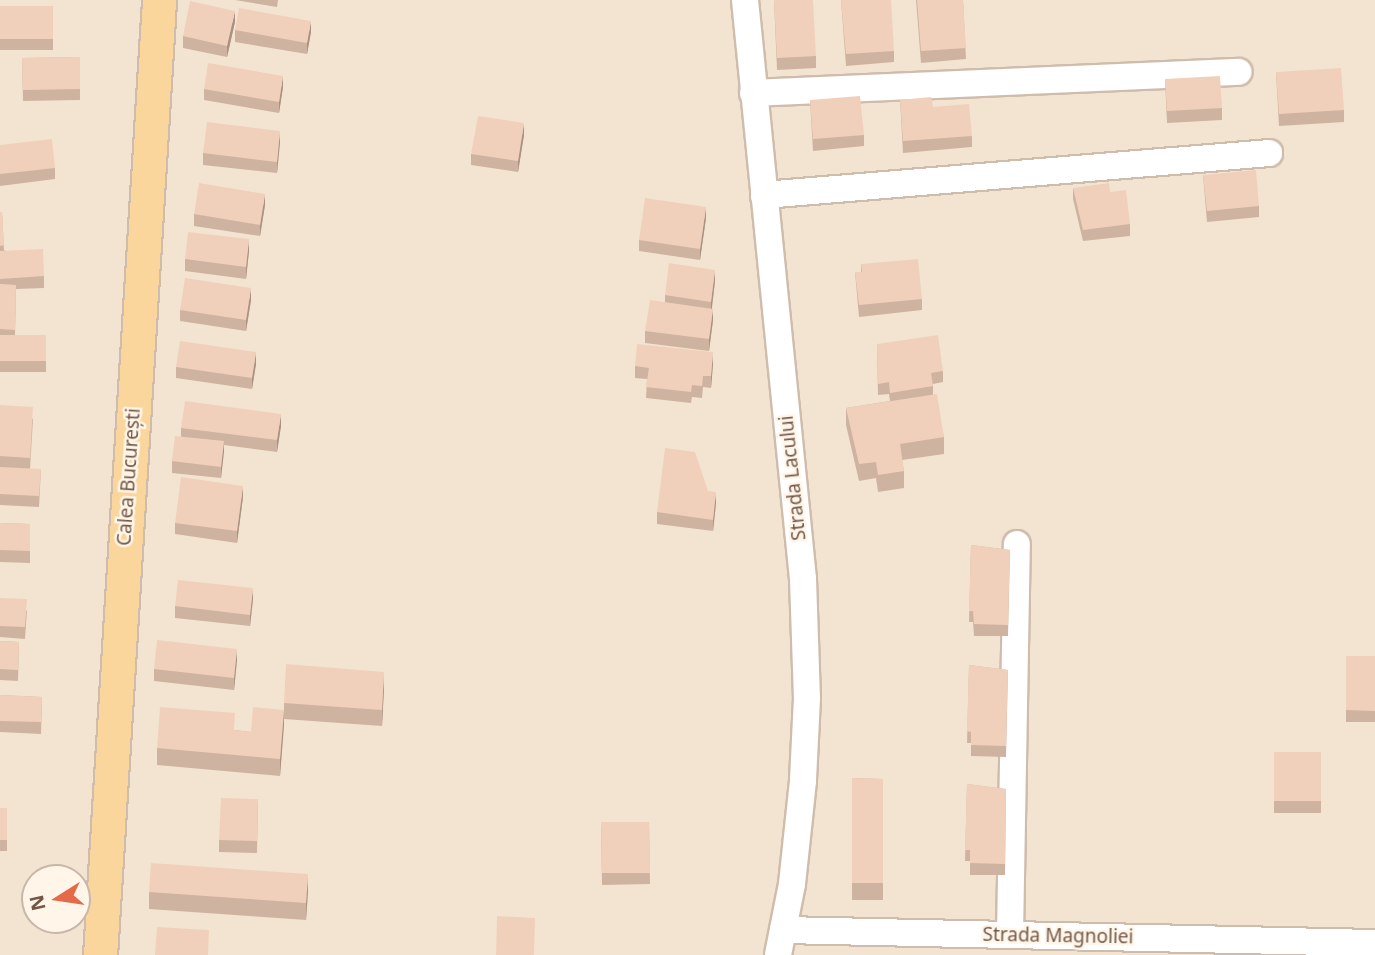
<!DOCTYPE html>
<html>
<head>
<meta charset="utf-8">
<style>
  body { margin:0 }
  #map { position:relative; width:1375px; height:955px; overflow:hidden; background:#fcf2e3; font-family:"Noto Sans",sans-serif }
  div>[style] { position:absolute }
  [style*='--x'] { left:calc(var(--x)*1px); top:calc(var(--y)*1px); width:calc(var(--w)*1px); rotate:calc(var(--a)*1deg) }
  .residential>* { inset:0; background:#f3e4d1 }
  .roads { filter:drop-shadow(2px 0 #cfbcad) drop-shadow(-2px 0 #cfbcad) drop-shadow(0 2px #cfbcad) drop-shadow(0 -2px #cfbcad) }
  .minor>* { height:26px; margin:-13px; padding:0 13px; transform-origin:13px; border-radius:13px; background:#fff }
  .major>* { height:33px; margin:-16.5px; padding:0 16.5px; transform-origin:16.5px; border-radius:16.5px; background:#fad69c }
  .wall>* { inset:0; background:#cfb3a1 }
  .shaded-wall>* { inset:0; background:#a99283 }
  .building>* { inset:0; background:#f1d0bb }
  span { translate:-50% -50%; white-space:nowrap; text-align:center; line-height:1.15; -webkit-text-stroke:5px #fff6e9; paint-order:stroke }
  .street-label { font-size:19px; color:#735849 }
  .north { position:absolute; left:21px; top:864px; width:70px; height:70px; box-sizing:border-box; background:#fff6e9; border:2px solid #c7b7a9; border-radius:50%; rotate:258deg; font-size:19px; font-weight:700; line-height:28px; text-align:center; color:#735849 }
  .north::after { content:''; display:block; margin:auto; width:24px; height:32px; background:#e46a49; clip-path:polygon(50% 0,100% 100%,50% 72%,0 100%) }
</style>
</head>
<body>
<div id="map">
  <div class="residential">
    <i style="clip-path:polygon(evenodd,0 0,1375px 0,1375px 955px,0 955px,0 0,35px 878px,77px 878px,77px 920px,35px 920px,35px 878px)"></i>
  </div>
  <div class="roads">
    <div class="minor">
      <i style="--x:745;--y:0;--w:582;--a:84.28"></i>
      <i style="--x:803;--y:579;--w:119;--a:88.1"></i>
      <i style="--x:807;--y:698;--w:83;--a:92.8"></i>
      <i style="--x:803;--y:781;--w:104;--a:96.1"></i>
      <i style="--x:792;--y:884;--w:72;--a:101.2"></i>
      <i style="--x:753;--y:93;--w:486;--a:-2.5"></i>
      <i style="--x:764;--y:195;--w:507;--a:-4.75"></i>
      <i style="--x:783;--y:930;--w:592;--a:1.26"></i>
      <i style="--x:1010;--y:935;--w:391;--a:-89"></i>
    </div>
    <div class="major">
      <i style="--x:100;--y:955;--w:957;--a:-86.46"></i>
    </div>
  </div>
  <div class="wall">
    <i style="clip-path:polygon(235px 0,278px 0,277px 7px)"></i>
    <i style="clip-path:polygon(774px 0,816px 56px,816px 68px,777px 70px)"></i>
    <i style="clip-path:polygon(841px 0,894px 51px,894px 62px,846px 66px)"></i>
    <i style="clip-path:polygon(916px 0,963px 0,966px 59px,921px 63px)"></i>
    <i style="clip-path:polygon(0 6px,53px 6px,53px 50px,0 50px)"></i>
    <i style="clip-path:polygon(235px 22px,227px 57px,183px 48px,183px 36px)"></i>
    <i style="clip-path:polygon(235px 30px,311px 32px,307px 54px,235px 42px)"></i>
    <i style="clip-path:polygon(80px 57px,80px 100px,23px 101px,22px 58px)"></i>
    <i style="clip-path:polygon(1276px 72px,1344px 110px,1344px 122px,1279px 126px)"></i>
    <i style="clip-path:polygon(1165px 79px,1222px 108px,1222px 120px,1167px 123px)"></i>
    <i style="clip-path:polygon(283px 87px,279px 113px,204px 100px,204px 89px)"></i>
    <i style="clip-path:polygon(810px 100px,864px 135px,864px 146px,813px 151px)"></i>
    <i style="clip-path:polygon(900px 100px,933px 107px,972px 136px,972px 147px,903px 153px)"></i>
    <i style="clip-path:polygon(524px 135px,518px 172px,471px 165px,471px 154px)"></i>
    <i style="clip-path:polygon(280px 142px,277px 173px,203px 165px,203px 153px)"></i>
    <i style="clip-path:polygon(0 145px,55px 168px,55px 179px,0 186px)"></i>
    <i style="clip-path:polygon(1203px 175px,1259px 206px,1259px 217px,1207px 222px)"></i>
    <i style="clip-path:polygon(1073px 188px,1110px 192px,1130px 224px,1130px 236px,1083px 241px,1073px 199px)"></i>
    <i style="clip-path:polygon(265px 205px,260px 236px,194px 226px,194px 214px)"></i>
    <i style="clip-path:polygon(0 212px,2px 212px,4px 250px,44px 276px,44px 288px,16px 289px,15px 335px,46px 335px,46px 372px,0 372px)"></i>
    <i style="clip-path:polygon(706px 218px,700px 260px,639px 251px,639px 240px)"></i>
    <i style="clip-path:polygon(249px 251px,246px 279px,185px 271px,185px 259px)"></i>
    <i style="clip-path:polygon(861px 264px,922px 299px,922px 310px,859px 317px,855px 272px,861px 272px)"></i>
    <i style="clip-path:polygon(715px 281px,712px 308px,713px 320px,709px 351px,645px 343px,645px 331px,665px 302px,665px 295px)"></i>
    <i style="clip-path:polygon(251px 300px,246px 331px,180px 321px,180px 310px)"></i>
    <i style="clip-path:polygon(877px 344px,943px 371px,943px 382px,933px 384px,933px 394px,944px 437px,944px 454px,902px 460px,904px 471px,904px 488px,878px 492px,876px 478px,859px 481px,846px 425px,846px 408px,890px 401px,889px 394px,878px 395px)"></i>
    <i style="clip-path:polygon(256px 364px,252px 389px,176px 378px,176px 367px)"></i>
    <i style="clip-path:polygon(713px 364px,711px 388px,703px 387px,702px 398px,692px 397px,691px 403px,646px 398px,647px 379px,635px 378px,635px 366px)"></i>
    <i style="clip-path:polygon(0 405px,33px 419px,30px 469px,41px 469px,39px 507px,0 505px)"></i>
    <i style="clip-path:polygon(281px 426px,277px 452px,224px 445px,221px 478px,172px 473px,172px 461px,181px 436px,181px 428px)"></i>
    <i style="clip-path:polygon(708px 491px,716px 503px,713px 531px,657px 524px,657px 512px)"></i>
    <i style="clip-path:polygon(243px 497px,237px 543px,175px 534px,175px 523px)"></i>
    <i style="clip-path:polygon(0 523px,30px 524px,30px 563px,0 562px)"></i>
    <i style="clip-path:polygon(971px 545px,1010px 550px,1008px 636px,974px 636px,973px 622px,969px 622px)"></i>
    <i style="clip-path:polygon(0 598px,27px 611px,25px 639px,0 637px)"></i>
    <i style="clip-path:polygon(253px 599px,250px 626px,175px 618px,175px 606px)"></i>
    <i style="clip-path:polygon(0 641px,19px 642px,18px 681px,0 680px)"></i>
    <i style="clip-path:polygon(1346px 656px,1375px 656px,1375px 722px,1346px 722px)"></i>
    <i style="clip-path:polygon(237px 660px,234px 690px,154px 681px,154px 669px)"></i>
    <i style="clip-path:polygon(969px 665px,1008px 670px,1006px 757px,971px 756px,971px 743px,967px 743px)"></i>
    <i style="clip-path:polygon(384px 688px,382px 726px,284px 719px,280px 776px,157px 765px,157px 748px,235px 730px,251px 732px,284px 710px,284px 703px)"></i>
    <i style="clip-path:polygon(0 695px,42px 697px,41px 734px,0 732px)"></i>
    <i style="clip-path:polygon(1274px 752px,1321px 752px,1321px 813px,1274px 813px)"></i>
    <i style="clip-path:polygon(852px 778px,883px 779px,883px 900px,852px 900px)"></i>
    <i style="clip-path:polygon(967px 784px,1006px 789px,1005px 875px,970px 875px,970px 861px,965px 861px)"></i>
    <i style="clip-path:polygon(258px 799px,257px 853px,219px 852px,219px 840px)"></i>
    <i style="clip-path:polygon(0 808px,7px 808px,7px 851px,0 851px)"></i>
    <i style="clip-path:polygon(601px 822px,649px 822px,650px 884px,602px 885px)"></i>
    <i style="clip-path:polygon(308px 891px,306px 920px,149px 909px,149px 892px)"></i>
  </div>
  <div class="shaded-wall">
    <i style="clip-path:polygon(235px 11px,235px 22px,227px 57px,227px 46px)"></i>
    <i style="clip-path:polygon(311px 21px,311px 32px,307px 54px,307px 43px)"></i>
    <i style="clip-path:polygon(283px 76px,283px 87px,279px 113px,279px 102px)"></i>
    <i style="clip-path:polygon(524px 123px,524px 135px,518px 172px,518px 161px)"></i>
    <i style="clip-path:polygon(280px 131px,280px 142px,277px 173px,277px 162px)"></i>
    <i style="clip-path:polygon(265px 194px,265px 205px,260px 236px,260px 225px)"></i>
    <i style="clip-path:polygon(706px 207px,706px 218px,700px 260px,700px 249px)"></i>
    <i style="clip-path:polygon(249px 239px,249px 251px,246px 279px,246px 267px)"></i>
    <i style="clip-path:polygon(715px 270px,715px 281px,711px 314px,711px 302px)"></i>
    <i style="clip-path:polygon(251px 288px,251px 300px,246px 331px,246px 320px)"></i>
    <i style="clip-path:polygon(713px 309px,713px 320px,709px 351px,709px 339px)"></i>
    <i style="clip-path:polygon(256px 352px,256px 364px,252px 389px,252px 378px)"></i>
    <i style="clip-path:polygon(713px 352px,713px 364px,711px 388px,711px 376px)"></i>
    <i style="clip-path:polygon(281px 414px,281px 426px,277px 452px,277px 440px)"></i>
    <i style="clip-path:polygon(224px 441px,224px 452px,221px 478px,221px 467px)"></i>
    <i style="clip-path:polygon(243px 486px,243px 497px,237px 543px,237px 531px)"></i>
    <i style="clip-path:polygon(716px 492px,716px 503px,713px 531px,713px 520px)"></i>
    <i style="clip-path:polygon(253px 588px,253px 599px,250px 626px,250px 615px)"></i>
    <i style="clip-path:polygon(237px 649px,237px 660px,234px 690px,234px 678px)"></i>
    <i style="clip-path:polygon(384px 672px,384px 688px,382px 726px,382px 710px)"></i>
    <i style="clip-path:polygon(284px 710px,284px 726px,280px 776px,280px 759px)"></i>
    <i style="clip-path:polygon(308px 874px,308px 891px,306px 920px,306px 903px)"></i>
  </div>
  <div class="building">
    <i style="clip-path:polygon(774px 0,813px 0,816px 56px,777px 58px)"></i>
    <i style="clip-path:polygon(841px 0,891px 0,894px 51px,846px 54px)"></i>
    <i style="clip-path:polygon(917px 0,963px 0,966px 48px,921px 51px)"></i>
    <i style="clip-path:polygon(190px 1px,235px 11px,227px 46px,183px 36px)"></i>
    <i style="clip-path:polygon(0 6px,53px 6px,53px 39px,0 39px)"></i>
    <i style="clip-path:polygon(239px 8px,311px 21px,307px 43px,235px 30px)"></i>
    <i style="clip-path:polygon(80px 57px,80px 89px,23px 90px,22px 58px)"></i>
    <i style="clip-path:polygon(208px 63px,283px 76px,279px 102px,204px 89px)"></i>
    <i style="clip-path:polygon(1341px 68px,1344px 110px,1279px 114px,1276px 72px)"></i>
    <i style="clip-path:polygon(1220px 76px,1222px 108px,1167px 111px,1165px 79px)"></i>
    <i style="clip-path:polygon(860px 96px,864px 135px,813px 139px,810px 100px)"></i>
    <i style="clip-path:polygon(931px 97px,933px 107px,969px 104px,972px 136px,903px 141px,900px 100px)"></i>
    <i style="clip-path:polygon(478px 116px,524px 123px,518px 161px,471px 154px)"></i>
    <i style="clip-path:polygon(207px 122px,280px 131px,277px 162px,203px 153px)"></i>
    <i style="clip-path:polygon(52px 139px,55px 168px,0 174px,0 145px)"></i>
    <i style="clip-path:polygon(1256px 170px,1259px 206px,1207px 211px,1203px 175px)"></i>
    <i style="clip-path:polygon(199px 183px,265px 194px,260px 225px,194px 214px)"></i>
    <i style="clip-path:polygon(1109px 183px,1110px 192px,1126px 190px,1130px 224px,1083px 230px,1073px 188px)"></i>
    <i style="clip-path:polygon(645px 198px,706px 207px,700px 249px,639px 240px)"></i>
    <i style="clip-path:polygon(0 212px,2px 212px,4px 245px,0 246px)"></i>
    <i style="clip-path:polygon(188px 232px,249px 239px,246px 267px,185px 259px)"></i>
    <i style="clip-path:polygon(43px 249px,44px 276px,0 279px,0 251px)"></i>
    <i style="clip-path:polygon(918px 259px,922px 299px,859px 305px,855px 272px,862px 272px,861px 264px)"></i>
    <i style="clip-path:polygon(669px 263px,715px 270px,711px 302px,665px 295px)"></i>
    <i style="clip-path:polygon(185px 278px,251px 288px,246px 320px,180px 310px)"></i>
    <i style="clip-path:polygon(0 284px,16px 285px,15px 330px,0 329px)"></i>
    <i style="clip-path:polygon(650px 300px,713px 309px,709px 339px,645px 331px)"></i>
    <i style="clip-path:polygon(0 335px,46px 335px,46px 361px,0 361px)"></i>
    <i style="clip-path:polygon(938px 335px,943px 371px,931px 373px,933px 386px,890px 393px,889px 382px,878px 384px,877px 344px)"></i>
    <i style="clip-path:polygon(180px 341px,256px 352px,252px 378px,176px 367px)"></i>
    <i style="clip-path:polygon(637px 344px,713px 352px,711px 376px,703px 376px,702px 386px,692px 385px,691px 392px,646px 387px,649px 368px,635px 366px)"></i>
    <i style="clip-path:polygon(937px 394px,944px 437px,900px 444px,904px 471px,878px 475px,876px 462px,859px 464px,846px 408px)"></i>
    <i style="clip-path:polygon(185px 401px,281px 414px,277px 440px,181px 428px)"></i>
    <i style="clip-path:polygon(0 405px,33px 407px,30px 458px,0 456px)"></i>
    <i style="clip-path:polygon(175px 436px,224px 441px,221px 467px,172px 461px)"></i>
    <i style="clip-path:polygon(665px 448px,695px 452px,708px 491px,716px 492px,713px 520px,657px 512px)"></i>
    <i style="clip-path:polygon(0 467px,41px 469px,39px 496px,0 494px)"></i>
    <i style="clip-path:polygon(181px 477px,243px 486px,237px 531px,175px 523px)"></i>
    <i style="clip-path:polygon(0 523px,30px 524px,30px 551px,0 550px)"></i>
    <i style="clip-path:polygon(971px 545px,1010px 550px,1008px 625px,974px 624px,973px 611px,969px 611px)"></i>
    <i style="clip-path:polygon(178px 580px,253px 588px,250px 615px,175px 606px)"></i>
    <i style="clip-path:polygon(0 598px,27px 599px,25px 627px,0 626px)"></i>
    <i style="clip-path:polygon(157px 640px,237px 649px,234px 678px,154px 669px)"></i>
    <i style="clip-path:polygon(0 641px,19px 642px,18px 670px,0 669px)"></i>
    <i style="clip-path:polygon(1346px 656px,1375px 656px,1375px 711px,1346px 710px)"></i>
    <i style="clip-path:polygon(286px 664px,384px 672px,382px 710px,284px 703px)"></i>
    <i style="clip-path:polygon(969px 665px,1008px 670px,1006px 746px,971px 745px,971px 732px,967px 731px)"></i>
    <i style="clip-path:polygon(0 695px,42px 697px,41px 722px,0 721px)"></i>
    <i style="clip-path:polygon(160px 707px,235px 713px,234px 730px,251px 732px,253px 707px,284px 710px,280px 759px,157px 748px)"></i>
    <i style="clip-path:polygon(1274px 752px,1321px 752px,1321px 801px,1274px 801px)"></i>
    <i style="clip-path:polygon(852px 778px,883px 779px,883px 883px,852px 883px)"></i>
    <i style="clip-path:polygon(967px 784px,1006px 789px,1005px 864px,970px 863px,970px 850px,965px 850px)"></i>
    <i style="clip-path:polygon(221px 798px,258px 799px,257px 841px,219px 840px)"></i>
    <i style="clip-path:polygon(0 808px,7px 808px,7px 840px,0 840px)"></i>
    <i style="clip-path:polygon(601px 822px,649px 822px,650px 873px,602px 873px)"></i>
    <i style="clip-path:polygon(151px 863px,308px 874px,306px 903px,149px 892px)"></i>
    <i style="clip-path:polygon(497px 916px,535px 918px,534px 955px,496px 955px)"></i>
    <i style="clip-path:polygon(157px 927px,209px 930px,208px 955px,155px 955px)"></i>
  </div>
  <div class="street-label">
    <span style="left:129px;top:477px;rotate:-86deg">Calea București</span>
    <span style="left:793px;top:478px;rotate:-96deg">Strada Lacului</span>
    <span style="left:1058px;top:936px;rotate:1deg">Strada Magnoliei</span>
  </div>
  <div class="north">N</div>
</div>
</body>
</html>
